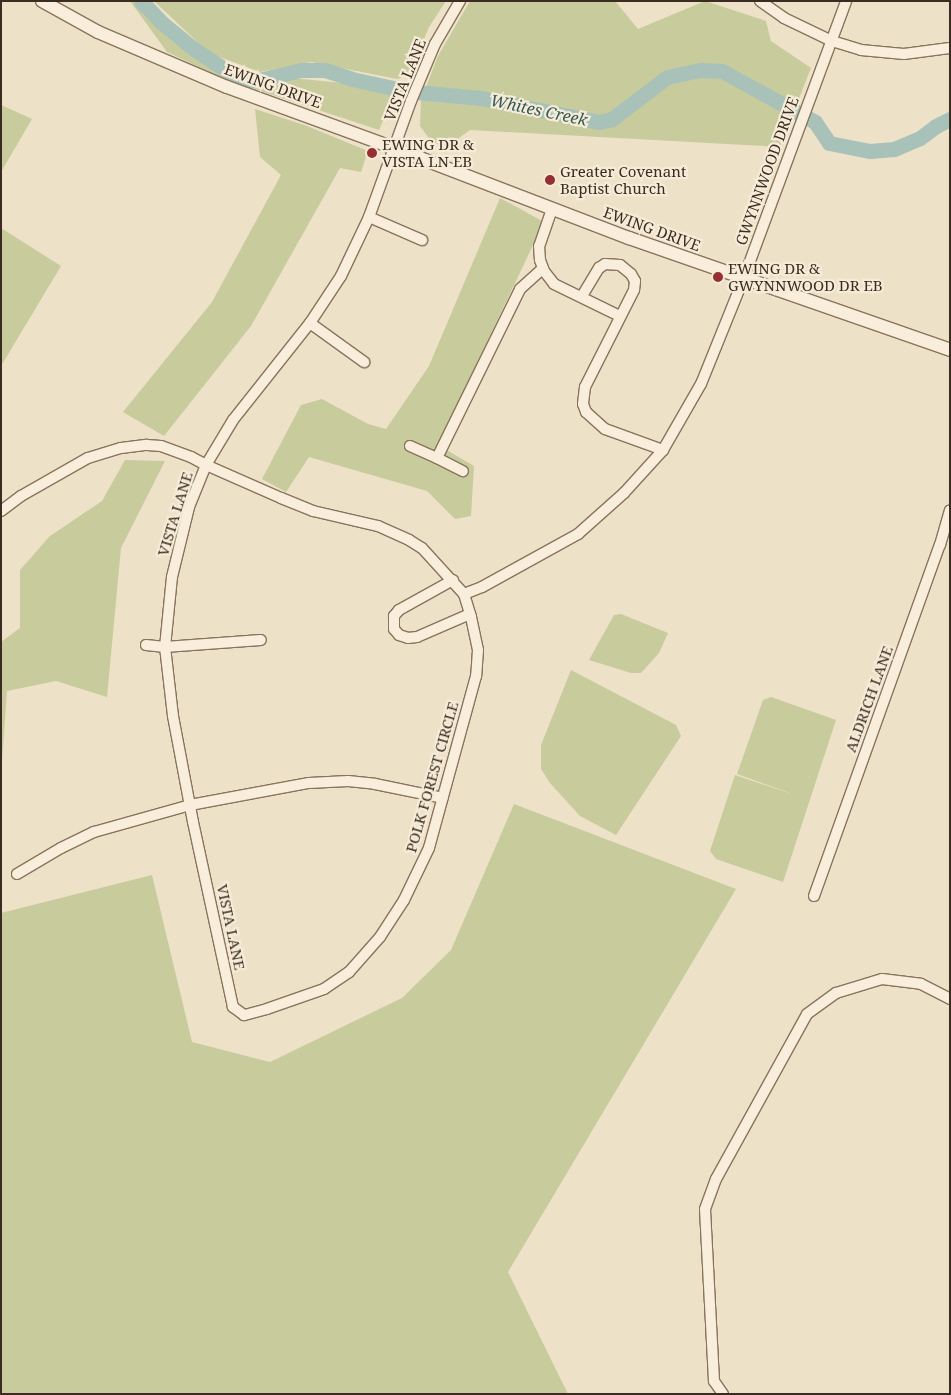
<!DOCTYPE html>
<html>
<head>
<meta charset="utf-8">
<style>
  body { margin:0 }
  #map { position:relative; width:951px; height:1395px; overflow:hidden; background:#ede1c8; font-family:"Noto Serif",serif }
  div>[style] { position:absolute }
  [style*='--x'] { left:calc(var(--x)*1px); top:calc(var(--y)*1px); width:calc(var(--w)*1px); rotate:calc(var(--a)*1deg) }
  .green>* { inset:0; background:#c8cb9c }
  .river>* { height:15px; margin:-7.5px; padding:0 7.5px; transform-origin:7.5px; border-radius:7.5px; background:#a9c2b9 }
  .roads { filter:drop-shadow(1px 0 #89735d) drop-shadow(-1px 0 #89735d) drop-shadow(0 1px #89735d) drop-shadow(0 -1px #89735d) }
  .minor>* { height:10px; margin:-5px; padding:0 5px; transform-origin:5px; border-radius:5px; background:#f8eedb }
  .tertiary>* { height:12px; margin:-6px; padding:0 6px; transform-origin:6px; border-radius:6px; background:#f8eedb }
  .dots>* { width:14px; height:14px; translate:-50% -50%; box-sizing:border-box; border:2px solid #f5ebd7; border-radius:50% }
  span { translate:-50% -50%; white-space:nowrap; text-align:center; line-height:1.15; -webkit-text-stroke:4.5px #f5ebd7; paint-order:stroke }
  .street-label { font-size:15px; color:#3a2c20 }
  .poi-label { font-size:15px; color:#3a2c20 }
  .left { translate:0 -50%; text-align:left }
  .water-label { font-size:16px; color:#305955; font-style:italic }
  .frame { position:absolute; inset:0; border:2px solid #3a2c20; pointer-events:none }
</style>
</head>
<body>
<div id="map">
  <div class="green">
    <i style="clip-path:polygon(130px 1px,135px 1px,176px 42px,223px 75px,249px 84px,292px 78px,353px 84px,395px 93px,379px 130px,224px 79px,167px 52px)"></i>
    <i style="clip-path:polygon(154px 1px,446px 1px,429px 27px,409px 76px,397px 79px,311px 62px,260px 72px,209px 53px)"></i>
    <i style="clip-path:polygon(470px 1px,615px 1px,638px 29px,705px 1px,766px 21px,771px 41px,811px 68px,780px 147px,470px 130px,449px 145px,433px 144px,420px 126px,421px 100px,438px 56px)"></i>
    <i style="clip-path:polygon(1px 105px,32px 119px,1px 172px)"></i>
    <i style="clip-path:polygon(255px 109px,307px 126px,368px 151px,361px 172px,340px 168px,251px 326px,164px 436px,123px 412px,212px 302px,281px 175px,260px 157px)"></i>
    <i style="clip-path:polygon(500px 198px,544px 222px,438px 445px,474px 466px,471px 516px,455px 519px,427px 491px,309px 457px,286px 492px,262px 479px,301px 405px,322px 399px,368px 424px,386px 429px,429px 366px)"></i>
    <i style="clip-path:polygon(1px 228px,61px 266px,1px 366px)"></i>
    <i style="clip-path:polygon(125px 460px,165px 461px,121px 548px,107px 697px,56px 681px,7px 691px,1px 776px,1px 642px,20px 628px,20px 570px,50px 536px,102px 501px)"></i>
    <i style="clip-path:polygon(621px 614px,668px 633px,659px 653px,641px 673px,631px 673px,589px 660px,614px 615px)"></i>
    <i style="clip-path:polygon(571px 670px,676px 725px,681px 736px,616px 835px,580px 816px,550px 783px,541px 769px,541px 745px)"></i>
    <i style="clip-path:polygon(771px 697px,836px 720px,783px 882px,716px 859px,710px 851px,735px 775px,798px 796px,737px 774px,763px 700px)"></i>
    <i style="clip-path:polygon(514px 804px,736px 889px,508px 1272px,568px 1394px,1px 1394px,1px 913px,152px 875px,192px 1042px,270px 1062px,402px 998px,451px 950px)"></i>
  </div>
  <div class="river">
    <i style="--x:141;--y:1;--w:29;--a:46"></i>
    <i style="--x:161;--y:22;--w:43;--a:39.3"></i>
    <i style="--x:194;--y:49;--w:56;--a:33.4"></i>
    <i style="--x:241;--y:80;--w:18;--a:0"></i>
    <i style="--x:259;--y:80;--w:43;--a:-13.4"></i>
    <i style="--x:301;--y:70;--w:24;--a:0"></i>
    <i style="--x:325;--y:70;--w:28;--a:18"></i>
    <i style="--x:352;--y:79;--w:55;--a:12.5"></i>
    <i style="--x:406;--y:91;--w:75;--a:5.3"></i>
    <i style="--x:481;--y:98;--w:120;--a:11.5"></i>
    <i style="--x:599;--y:122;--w:13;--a:-13"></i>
    <i style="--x:612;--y:119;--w:69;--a:-37.4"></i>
    <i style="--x:667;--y:77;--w:35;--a:-12"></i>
    <i style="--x:701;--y:70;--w:21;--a:3"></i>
    <i style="--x:722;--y:71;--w:106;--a:28.7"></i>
    <i style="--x:815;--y:122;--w:25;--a:56"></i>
    <i style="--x:829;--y:143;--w:42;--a:11"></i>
    <i style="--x:870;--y:151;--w:24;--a:-5"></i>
    <i style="--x:894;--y:149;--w:28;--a:-23"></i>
    <i style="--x:920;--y:138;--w:20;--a:-37"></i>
    <i style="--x:936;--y:126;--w:16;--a:-27"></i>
  </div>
  <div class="roads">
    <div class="minor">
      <i style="--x:760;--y:1;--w:29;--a:35"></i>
      <i style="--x:784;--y:18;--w:53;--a:25.6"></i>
      <i style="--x:832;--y:41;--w:30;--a:17"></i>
      <i style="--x:861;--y:50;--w:43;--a:5.3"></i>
      <i style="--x:904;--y:54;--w:46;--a:-7.4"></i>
      <i style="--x:552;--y:209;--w:39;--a:109"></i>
      <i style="--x:539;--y:246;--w:14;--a:86"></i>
      <i style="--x:540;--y:260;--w:12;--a:70"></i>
      <i style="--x:544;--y:271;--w:16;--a:52"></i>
      <i style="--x:554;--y:284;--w:73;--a:25.9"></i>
      <i style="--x:369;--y:217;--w:58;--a:23.5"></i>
      <i style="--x:582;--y:296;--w:33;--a:-59"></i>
      <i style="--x:599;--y:268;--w:7;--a:-34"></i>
      <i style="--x:605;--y:264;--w:15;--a:4"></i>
      <i style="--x:620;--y:265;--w:14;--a:39"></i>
      <i style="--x:631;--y:274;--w:8;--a:60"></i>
      <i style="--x:635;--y:281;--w:9;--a:96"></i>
      <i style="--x:634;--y:290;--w:109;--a:116.8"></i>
      <i style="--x:585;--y:387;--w:17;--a:97"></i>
      <i style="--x:583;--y:404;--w:9;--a:69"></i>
      <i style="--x:586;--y:412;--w:25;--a:42"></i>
      <i style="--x:605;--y:429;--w:62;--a:19.9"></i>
      <i style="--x:310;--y:323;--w:67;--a:35.8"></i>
      <i style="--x:410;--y:446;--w:30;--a:24"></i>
      <i style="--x:437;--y:458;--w:188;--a:-63.8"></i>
      <i style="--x:520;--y:289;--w:31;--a:-42"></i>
      <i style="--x:437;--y:458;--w:29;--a:27"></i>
      <i style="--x:1;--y:511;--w:25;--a:-37"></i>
      <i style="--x:21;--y:496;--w:77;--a:-29.6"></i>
      <i style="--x:88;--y:458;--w:34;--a:-17"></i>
      <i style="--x:121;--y:448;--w:26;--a:-7"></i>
      <i style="--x:147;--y:445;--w:14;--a:4"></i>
      <i style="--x:161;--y:446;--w:32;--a:20"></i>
      <i style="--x:191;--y:457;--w:17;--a:28"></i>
      <i style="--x:206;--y:465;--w:82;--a:23.7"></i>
      <i style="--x:281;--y:498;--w:35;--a:22"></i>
      <i style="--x:313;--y:511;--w:67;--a:13"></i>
      <i style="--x:378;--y:526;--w:34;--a:24"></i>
      <i style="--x:409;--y:540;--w:15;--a:32"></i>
      <i style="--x:422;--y:548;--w:62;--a:47.6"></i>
      <i style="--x:464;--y:594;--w:24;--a:73"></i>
      <i style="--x:471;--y:617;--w:34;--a:78"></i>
      <i style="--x:478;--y:650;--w:26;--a:94"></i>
      <i style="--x:476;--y:676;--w:178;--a:105.3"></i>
      <i style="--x:429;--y:848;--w:58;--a:115.7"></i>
      <i style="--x:404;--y:900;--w:44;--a:123"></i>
      <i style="--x:380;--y:937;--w:47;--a:131.5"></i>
      <i style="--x:349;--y:972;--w:30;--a:146"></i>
      <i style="--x:324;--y:989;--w:60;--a:160.7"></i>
      <i style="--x:267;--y:1009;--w:24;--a:165"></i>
      <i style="--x:244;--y:1015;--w:14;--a:-144"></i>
      <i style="--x:233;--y:1007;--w:189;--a:-102.2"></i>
      <i style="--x:193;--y:822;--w:108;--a:-100.7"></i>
      <i style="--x:173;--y:716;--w:69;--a:-96.6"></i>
      <i style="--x:165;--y:647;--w:70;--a:-84.3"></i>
      <i style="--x:172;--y:577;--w:72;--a:-76.3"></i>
      <i style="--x:189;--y:507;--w:45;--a:-68"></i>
      <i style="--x:206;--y:465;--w:52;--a:-59"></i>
      <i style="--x:233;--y:420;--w:124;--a:-51.6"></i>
      <i style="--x:310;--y:323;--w:56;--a:-56.6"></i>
      <i style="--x:341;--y:276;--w:65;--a:-64.6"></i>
      <i style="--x:369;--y:217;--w:123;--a:-70.1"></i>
      <i style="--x:411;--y:101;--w:62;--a:-67.2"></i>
      <i style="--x:435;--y:44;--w:50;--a:-59.8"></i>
      <i style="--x:453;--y:580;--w:62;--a:150.9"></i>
      <i style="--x:399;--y:610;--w:8;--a:130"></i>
      <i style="--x:394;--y:616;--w:13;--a:90"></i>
      <i style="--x:394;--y:629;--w:8;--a:50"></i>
      <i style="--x:399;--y:635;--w:9;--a:18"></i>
      <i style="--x:408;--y:638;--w:9;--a:-6"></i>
      <i style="--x:417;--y:637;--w:58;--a:-23.5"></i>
      <i style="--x:464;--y:594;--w:19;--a:-21"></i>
      <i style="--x:482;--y:587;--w:110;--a:-28.9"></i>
      <i style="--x:578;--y:534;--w:62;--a:-41.7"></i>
      <i style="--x:624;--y:493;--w:58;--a:-47.8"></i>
      <i style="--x:663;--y:450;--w:76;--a:-60.1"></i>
      <i style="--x:701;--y:384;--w:112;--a:-68"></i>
      <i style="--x:743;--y:280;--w:297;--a:-69.7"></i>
      <i style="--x:146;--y:645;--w:19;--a:6"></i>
      <i style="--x:165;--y:647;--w:96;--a:-4.2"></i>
      <i style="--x:17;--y:874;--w:51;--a:-30.6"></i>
      <i style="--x:61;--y:848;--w:37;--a:-26"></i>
      <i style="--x:94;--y:832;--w:100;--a:-15.7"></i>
      <i style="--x:190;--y:805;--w:121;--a:-10.5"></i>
      <i style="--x:309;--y:783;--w:39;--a:-3"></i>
      <i style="--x:348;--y:781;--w:27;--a:6"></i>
      <i style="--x:375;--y:784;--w:69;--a:11.6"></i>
      <i style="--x:814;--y:896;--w:373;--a:-70.3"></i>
      <i style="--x:940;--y:545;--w:36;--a:-74"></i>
      <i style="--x:723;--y:1394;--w:16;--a:-125"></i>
      <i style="--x:714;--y:1381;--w:172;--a:-93"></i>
      <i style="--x:705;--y:1209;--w:32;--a:-70"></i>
      <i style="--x:716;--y:1179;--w:188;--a:-61.1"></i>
      <i style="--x:807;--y:1014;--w:36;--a:-36"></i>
      <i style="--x:836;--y:993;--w:48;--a:-16.9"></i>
      <i style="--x:882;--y:979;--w:39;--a:7"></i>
      <i style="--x:921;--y:984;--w:33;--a:27"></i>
    </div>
    <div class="tertiary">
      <i style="--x:42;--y:1;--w:64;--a:29"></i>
      <i style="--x:98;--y:32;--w:140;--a:23.1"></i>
      <i style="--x:227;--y:87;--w:178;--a:20.1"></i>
      <i style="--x:394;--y:148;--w:252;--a:21"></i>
      <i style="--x:629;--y:238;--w:340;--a:19.2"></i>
    </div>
  </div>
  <div class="dots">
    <i style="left:372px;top:153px;background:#962f34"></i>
    <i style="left:550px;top:180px;background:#962f34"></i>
    <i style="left:718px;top:277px;background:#962f34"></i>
  </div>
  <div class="street-label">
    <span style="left:405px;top:80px;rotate:-68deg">VISTA LANE</span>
    <span style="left:273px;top:86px;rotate:20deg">EWING DRIVE</span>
    <span style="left:767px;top:171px;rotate:-70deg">GWYNNWOOD DRIVE</span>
    <span style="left:652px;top:229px;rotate:20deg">EWING DRIVE</span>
    <span style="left:175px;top:514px;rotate:-73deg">VISTA LANE</span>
    <span style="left:869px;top:699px;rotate:-70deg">ALDRICH LANE</span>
    <span style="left:432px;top:777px;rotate:-74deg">POLK FOREST CIRCLE</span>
    <span style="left:231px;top:927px;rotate:78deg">VISTA LANE</span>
  </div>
  <div class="poi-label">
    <span class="left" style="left:382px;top:153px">EWING DR &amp;<br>VISTA LN EB</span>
    <span class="left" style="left:560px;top:180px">Greater Covenant<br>Baptist Church</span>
    <span class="left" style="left:728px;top:277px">EWING DR &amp;<br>GWYNNWOOD DR EB</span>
  </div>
  <div class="water-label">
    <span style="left:539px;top:110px;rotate:12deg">Whites Creek</span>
  </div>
  <div class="frame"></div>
</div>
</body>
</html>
